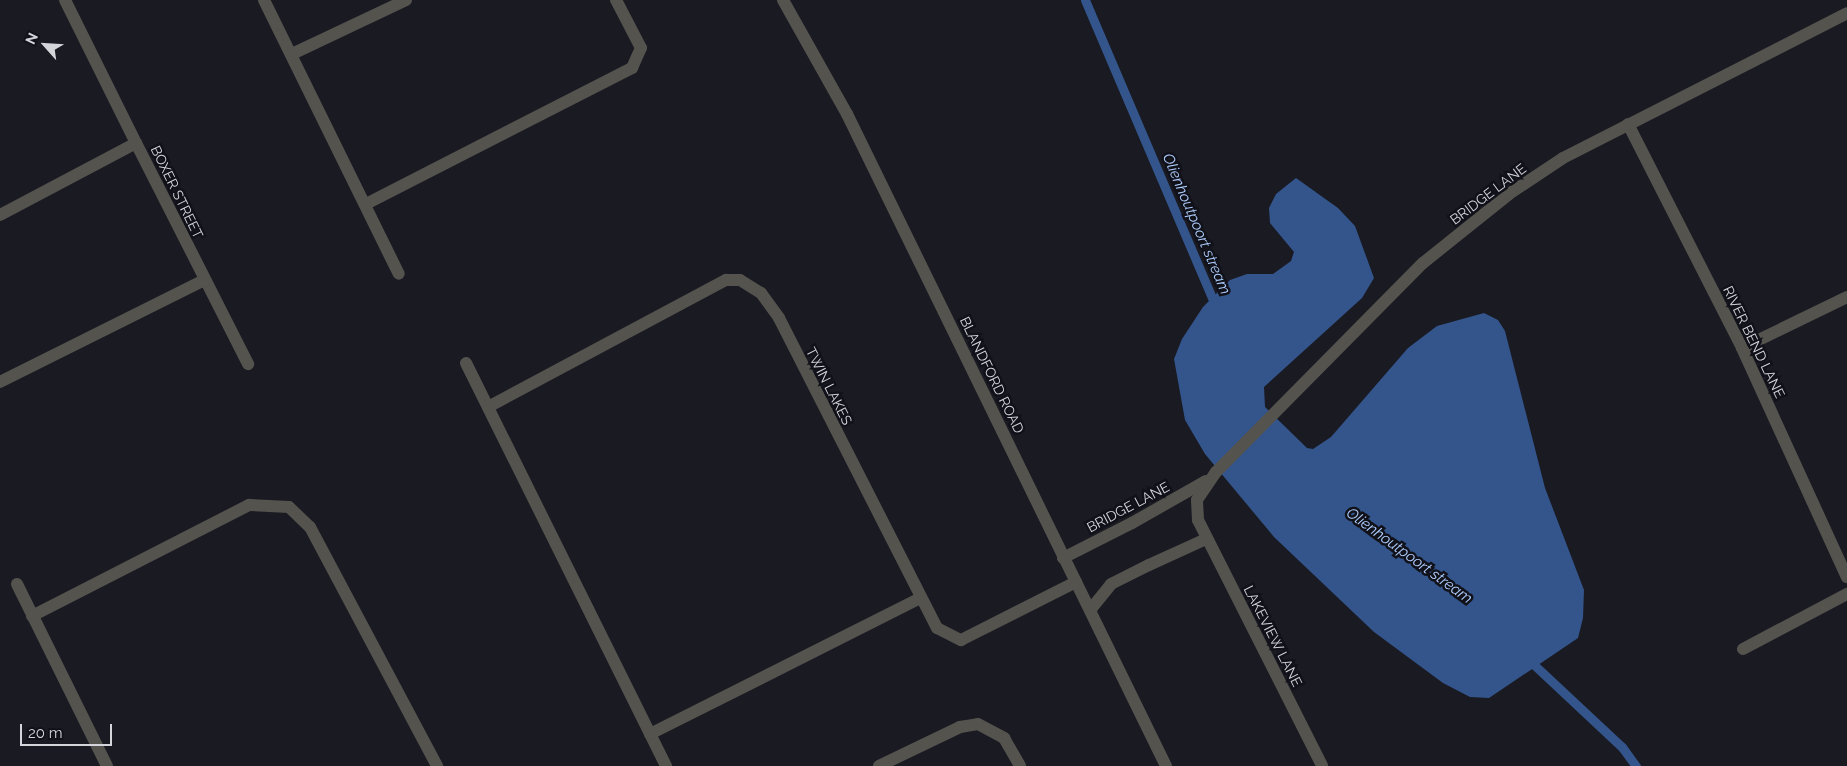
<!DOCTYPE html>
<html>
<head>
<meta charset="utf-8">
<style>
  body { margin:0 }
  #map { position:relative; width:1847px; height:766px; overflow:hidden; background:#1a1a23; font-family:Raleway,sans-serif }
  div>[style] { position:absolute }
  [style*='--x'] { left:calc(var(--x)*1px); top:calc(var(--y)*1px); width:calc(var(--w)*1px); rotate:calc(var(--a)*1deg) }
  .water>* { inset:0; background:#33558b }
  .stream>* { height:9px; margin:-4.5px; padding:0 4.5px; transform-origin:4.5px; border-radius:4.5px; background:#33558b }
  .service>* { height:12px; margin:-6px; padding:0 6px; transform-origin:6px; border-radius:6px; background:#55534e }
  .minor>* { height:12px; margin:-6px; padding:0 6px; transform-origin:6px; border-radius:6px; background:#55534e }
  span { translate:-50% -50%; white-space:nowrap; text-align:center; line-height:1.15; -webkit-text-stroke:5px #11111a; paint-order:stroke }
  .street-label { font-size:14px; color:#d4d4db }
  .water-label { font-size:15px; color:#aecefe; font-style:italic }
  .north { position:absolute; left:20px; top:20px; width:50px; height:50px; -webkit-text-stroke:4px #11111a; paint-order:stroke; rotate:296deg; font-size:14px; font-weight:700; line-height:20px; text-align:center; color:#d4d4db }
  .north::after { content:''; display:block; margin:auto; width:18px; height:22px; background:#d4d4db; clip-path:polygon(50% 0,100% 100%,50% 72%,0 100%) }
  .scale { position:absolute; left:20px; top:724px; width:92px; height:22px; box-sizing:border-box; border:2px solid #d4d4db; border-top:0; padding-left:6px; font-size:15px; line-height:18px; white-space:nowrap; color:#d4d4db; -webkit-text-stroke:4px #11111a; paint-order:stroke }
</style>
</head>
<body>
<div id="map">
  <div class="water">
    <i style="clip-path:polygon(1296px 178px,1338px 208px,1355px 226px,1374px 278px,1362px 298px,1264px 387px,1265px 407px,1307px 448px,1313px 449px,1331px 437px,1408px 348px,1437px 326px,1484px 313px,1498px 320px,1505px 331px,1545px 488px,1584px 590px,1583px 618px,1578px 638px,1489px 698px,1470px 697px,1443px 683px,1374px 632px,1274px 537px,1205px 454px,1185px 420px,1174px 359px,1182px 339px,1203px 307px,1230px 280px,1247px 274px,1273px 274px,1291px 261px,1294px 252px,1270px 223px,1269px 208px,1276px 194px)"></i>
  </div>
  <div class="stream">
    <i style="--x:1085;--y:0;--w:334;--a:66.9"></i>
    <i style="--x:1530;--y:661;--w:126;--a:43.1"></i>
    <i style="--x:1622;--y:747;--w:24;--a:54"></i>
  </div>
  <div class="service">
    <i style="--x:1628;--y:124;--w:251;--a:63"></i>
    <i style="--x:1742;--y:348;--w:252;--a:65.4"></i>
    <i style="--x:1742;--y:348;--w:117;--a:-25.9"></i>
    <i style="--x:466;--y:363;--w:450;--a:63.6"></i>
    <i style="--x:488;--y:407;--w:270;--a:-28.1"></i>
    <i style="--x:726;--y:280;--w:14;--a:0"></i>
    <i style="--x:740;--y:280;--w:25;--a:32"></i>
    <i style="--x:761;--y:293;--w:31;--a:54"></i>
    <i style="--x:779;--y:318;--w:348;--a:63"></i>
    <i style="--x:937;--y:628;--w:27;--a:27"></i>
    <i style="--x:961;--y:640;--w:129;--a:-26.8"></i>
    <i style="--x:1216;--y:472;--w:294;--a:-45.3"></i>
    <i style="--x:1423;--y:263;--w:110;--a:-38.7"></i>
    <i style="--x:1509;--y:194;--w:65;--a:-33.7"></i>
    <i style="--x:1563;--y:158;--w:319;--a:-27"></i>
    <i style="--x:1198;--y:520;--w:275;--a:63.2"></i>
    <i style="--x:1132;--y:523;--w:85;--a:-29.6"></i>
    <i style="--x:1149;--y:565;--w:63;--a:-24.5"></i>
    <i style="--x:1743;--y:649;--w:118;--a:-27.9"></i>
    <i style="--x:650;--y:734;--w:301;--a:-26.7"></i>
  </div>
  <div class="minor">
    <i style="--x:65;--y:0;--w:160;--a:63.6"></i>
    <i style="--x:264;--y:0;--w:305;--a:63.8"></i>
    <i style="--x:783;--y:0;--w:131;--a:60.7"></i>
    <i style="--x:847;--y:114;--w:726;--a:63.93"></i>
    <i style="--x:292;--y:54;--w:126;--a:-25.3"></i>
    <i style="--x:366;--y:204;--w:299;--a:-27.1"></i>
    <i style="--x:632;--y:68;--w:22;--a:-66"></i>
    <i style="--x:641;--y:48;--w:54;--a:-117.5"></i>
    <i style="--x:0;--y:215;--w:154;--a:-27.9"></i>
    <i style="--x:136;--y:143;--w:248;--a:63.1"></i>
    <i style="--x:0;--y:382;--w:227;--a:-26.5"></i>
    <i style="--x:1198;--y:520;--w:20;--a:-93"></i>
    <i style="--x:1197;--y:500;--w:34;--a:-56"></i>
    <i style="--x:1063;--y:558;--w:77;--a:-26.9"></i>
    <i style="--x:17;--y:584;--w:203;--a:63.7"></i>
    <i style="--x:1091;--y:609;--w:32;--a:-51"></i>
    <i style="--x:1111;--y:584;--w:42;--a:-26.6"></i>
    <i style="--x:32;--y:616;--w:244;--a:-27.1"></i>
    <i style="--x:249;--y:505;--w:40;--a:2.9"></i>
    <i style="--x:289;--y:507;--w:29;--a:44"></i>
    <i style="--x:310;--y:527;--w:271;--a:62"></i>
    <i style="--x:879;--y:766;--w:90;--a:-25.7"></i>
    <i style="--x:960;--y:727;--w:18;--a:-9"></i>
    <i style="--x:978;--y:724;--w:30;--a:28"></i>
    <i style="--x:1004;--y:738;--w:32;--a:60"></i>
  </div>
  <div class="street-label">
    <span style="left:177px;top:192px;rotate:64deg">BOXER STREET</span>
    <span style="left:1488px;top:194px;rotate:-37deg">BRIDGE LANE</span>
    <span style="left:1754px;top:342px;rotate:64deg">RIVER BEND LANE</span>
    <span style="left:992px;top:375px;rotate:64deg">BLANDFORD ROAD</span>
    <span style="left:829px;top:386px;rotate:63deg">TWIN LAKES</span>
    <span style="left:1128px;top:507px;rotate:-28deg">BRIDGE LANE</span>
    <span style="left:1273px;top:636px;rotate:63deg">LAKEVIEW LANE</span>
  </div>
  <div class="water-label">
    <span style="left:1196px;top:224px;rotate:67deg">Olienhoutpoort stream</span>
    <span style="left:1409px;top:556px;rotate:36deg">Olienhoutpoort stream</span>
  </div>
  <div class="north">N</div>
  <div class="scale">20 m</div>
</div>
</body>
</html>
